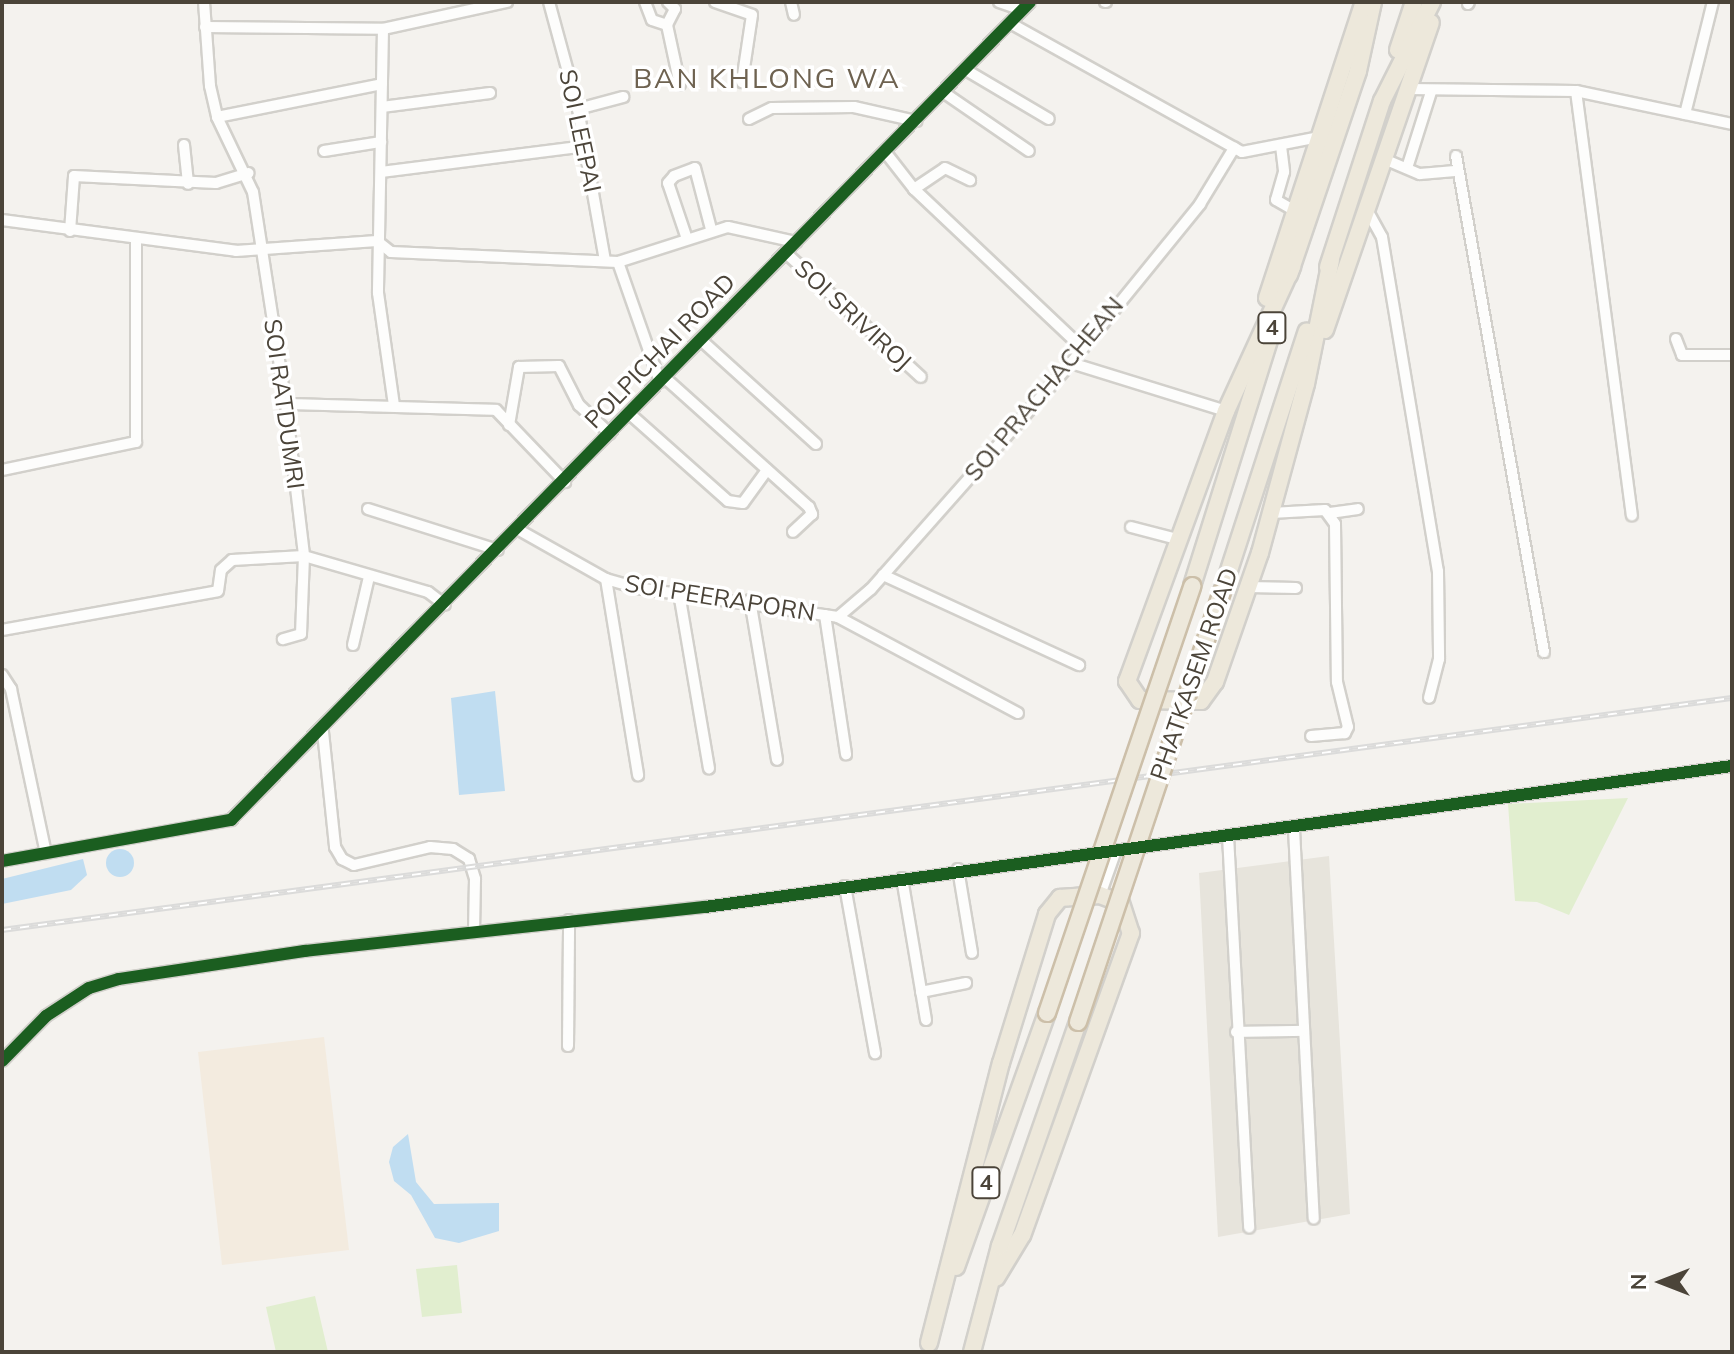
<!DOCTYPE html>
<html>
<head>
<meta charset="utf-8">
<style>
  body { margin:0 }
  #map { position:relative; width:1734px; height:1354px; overflow:hidden; background:#f4f2ee; font-family:Mulish,sans-serif }
  div>[style] { position:absolute }
  [style*='--x'] { left:calc(var(--x)*1px); top:calc(var(--y)*1px); width:calc(var(--w)*1px); rotate:calc(var(--a)*1deg) }
  .residential>* { inset:0; background:#e7e4dc }
  .commercial>* { inset:0; background:#f3ebdf }
  .green>* { inset:0; background:#e1eecf }
  .water>* { inset:0; background:#c0ddf1 }
  .round { border-radius:50% }
  .roads { filter:drop-shadow(2px 0 #d2d0cb) drop-shadow(-2px 0 #d2d0cb) drop-shadow(0 2px #d2d0cb) drop-shadow(0 -2px #d2d0cb) }
  .minor>* { height:10px; margin:-5px; padding:0 5px; transform-origin:5px; border-radius:5px; background:#fdfdfc }
  .highway>* { height:16px; margin:-8px; padding:0 8px; transform-origin:8px; border-radius:8px; background:#ede8db }
  .rail>* { height:6px; margin-top:-3px; transform-origin:0; background:repeating-linear-gradient(90deg,#fff 0 9px,#dbdbda 0 18px); box-sizing:border-box; border-block:2px solid #dbdbda }
  .bridges { filter:drop-shadow(2px 0 #ccbfa9) drop-shadow(-2px 0 #ccbfa9) drop-shadow(0 2px #ccbfa9) drop-shadow(0 -2px #ccbfa9) }
  .highway-bridge>* { height:16px; margin:-8px; padding:0 8px; transform-origin:8px; border-radius:8px; background:#ede8db }
  .cycleway>* { height:12px; margin:-6px; padding:0 6px; transform-origin:6px; border-radius:6px; background:#1b5e20 }
  span { translate:-50% -50%; white-space:nowrap; text-align:center; line-height:1.15; -webkit-text-stroke:7px #fff; paint-order:stroke }
  .shield-label span { padding:2px 6px; background:#fff; border:2px solid; border-radius:6px; -webkit-text-stroke-width:0 }
  .shield-label { font-size:22px; color:#4b4439; font-weight:700 }
  .street-label { font-size:24px; color:#4b4439 }
  .quarter-label { font-size:28px; color:#6e6250; letter-spacing:2px }
  .frame { position:absolute; inset:0; border:4px solid #4b4439; pointer-events:none }
  .north { position:absolute; left:1622px; top:1242px; width:80px; height:80px; -webkit-text-stroke:6px #fff; paint-order:stroke; rotate:270deg; font-size:22px; font-weight:700; line-height:32px; text-align:center; color:#4b4439 }
  .north::after { content:''; display:block; margin:auto; width:28px; height:36px; background:#4b4439; clip-path:polygon(50% 0,100% 100%,50% 72%,0 100%) }
</style>
</head>
<body>
<div id="map">
  <div class="residential">
    <i style="clip-path:polygon(1329px 856px,1350px 1214px,1218px 1237px,1199px 873px)"></i>
  </div>
  <div class="commercial">
    <i style="clip-path:polygon(324px 1037px,349px 1250px,222px 1265px,198px 1052px)"></i>
  </div>
  <div class="green">
    <i style="clip-path:polygon(1628px 798px,1569px 915px,1537px 902px,1515px 901px,1508px 804px)"></i>
    <i style="clip-path:polygon(457px 1265px,462px 1313px,422px 1317px,416px 1269px)"></i>
    <i style="clip-path:polygon(315px 1296px,328px 1352px,276px 1352px,266px 1307px)"></i>
  </div>
  <div class="water">
    <i style="clip-path:polygon(495px 691px,505px 791px,459px 795px,451px 698px)"></i>
    <i class="round" style="left:106px;top:849px;width:28px;height:28px"></i>
    <i style="clip-path:polygon(83px 859px,87px 875px,71px 890px,2px 904px,2px 879px)"></i>
    <i style="clip-path:polygon(408px 1134px,416px 1182px,434px 1204px,499px 1203px,499px 1231px,459px 1243px,435px 1238px,411px 1195px,394px 1181px,389px 1162px,393px 1147px)"></i>
  </div>
  <div class="roads">
    <div class="minor">
      <i style="--x:204;--y:2;--w:84;--a:85.9"></i>
      <i style="--x:210;--y:86;--w:32;--a:77"></i>
      <i style="--x:217;--y:117;--w:83;--a:64.4"></i>
      <i style="--x:253;--y:192;--w:215;--a:81.2"></i>
      <i style="--x:286;--y:404;--w:153;--a:83.2"></i>
      <i style="--x:304;--y:556;--w:78;--a:92.2"></i>
      <i style="--x:301;--y:634;--w:19;--a:164"></i>
      <i style="--x:549;--y:2;--w:111;--a:74.8"></i>
      <i style="--x:578;--y:109;--w:154;--a:79.9"></i>
      <i style="--x:645;--y:2;--w:19;--a:69"></i>
      <i style="--x:652;--y:20;--w:16;--a:18"></i>
      <i style="--x:668;--y:2;--w:10;--a:45"></i>
      <i style="--x:675;--y:9;--w:18;--a:117"></i>
      <i style="--x:667;--y:25;--w:61;--a:77.8"></i>
      <i style="--x:715;--y:2;--w:39;--a:19"></i>
      <i style="--x:752;--y:15;--w:68;--a:98.5"></i>
      <i style="--x:791;--y:2;--w:13;--a:77"></i>
      <i style="--x:999;--y:2;--w:24;--a:19"></i>
      <i style="--x:1105;--y:2;--w:1;--a:0"></i>
      <i style="--x:1468;--y:4;--w:2;--a:-63"></i>
      <i style="--x:1010;--y:23;--w:265;--a:29.1"></i>
      <i style="--x:1242;--y:152;--w:78;--a:-11"></i>
      <i style="--x:205;--y:27;--w:178;--a:0.6"></i>
      <i style="--x:383;--y:29;--w:127;--a:-12.3"></i>
      <i style="--x:383;--y:29;--w:264;--a:91.1"></i>
      <i style="--x:378;--y:293;--w:113;--a:81.9"></i>
      <i style="--x:966;--y:70;--w:96;--a:30.6"></i>
      <i style="--x:1409;--y:89;--w:167;--a:0.7"></i>
      <i style="--x:1576;--y:91;--w:159;--a:11.9"></i>
      <i style="--x:1576;--y:91;--w:428;--a:82.5"></i>
      <i style="--x:943;--y:92;--w:104;--a:34.5"></i>
      <i style="--x:382;--y:107;--w:109;--a:-7.4"></i>
      <i style="--x:578;--y:109;--w:47;--a:-14.9"></i>
      <i style="--x:1685;--y:114;--w:115;--a:-76"></i>
      <i style="--x:217;--y:117;--w:168;--a:-11.3"></i>
      <i style="--x:749;--y:119;--w:25;--a:-26"></i>
      <i style="--x:772;--y:108;--w:82;--a:-0.7"></i>
      <i style="--x:854;--y:107;--w:64;--a:12.7"></i>
      <i style="--x:184;--y:145;--w:39;--a:84"></i>
      <i style="--x:1281;--y:146;--w:26;--a:83"></i>
      <i style="--x:1284;--y:172;--w:29;--a:106"></i>
      <i style="--x:1276;--y:200;--w:22;--a:30"></i>
      <i style="--x:324;--y:151;--w:58;--a:-9"></i>
      <i style="--x:886;--y:153;--w:46;--a:52.1"></i>
      <i style="--x:914;--y:189;--w:231;--a:43.4"></i>
      <i style="--x:1456;--y:156;--w:504;--a:79.94"></i>
      <i style="--x:1384;--y:159;--w:39;--a:23"></i>
      <i style="--x:1420;--y:174;--w:38;--a:-5"></i>
      <i style="--x:1407;--y:168;--w:80;--a:-72.5"></i>
      <i style="--x:381;--y:172;--w:207;--a:-7.2"></i>
      <i style="--x:914;--y:189;--w:37;--a:-34"></i>
      <i style="--x:945;--y:168;--w:28;--a:26"></i>
      <i style="--x:1367;--y:210;--w:31;--a:61"></i>
      <i style="--x:1382;--y:237;--w:339;--a:80.5"></i>
      <i style="--x:1438;--y:571;--w:88;--a:89.3"></i>
      <i style="--x:1439;--y:659;--w:40;--a:104.4"></i>
      <i style="--x:2;--y:220;--w:236;--a:7.5"></i>
      <i style="--x:236;--y:251;--w:141;--a:-4.1"></i>
      <i style="--x:377;--y:241;--w:18;--a:38"></i>
      <i style="--x:391;--y:252;--w:227;--a:2.5"></i>
      <i style="--x:618;--y:262;--w:115;--a:-17.7"></i>
      <i style="--x:728;--y:227;--w:70;--a:12.4"></i>
      <i style="--x:70;--y:231;--w:55;--a:-85.8"></i>
      <i style="--x:74;--y:176;--w:142;--a:2.8"></i>
      <i style="--x:216;--y:183;--w:34;--a:-17"></i>
      <i style="--x:687;--y:239;--w:59;--a:-108.7"></i>
      <i style="--x:668;--y:183;--w:9;--a:-49"></i>
      <i style="--x:674;--y:176;--w:22;--a:-21"></i>
      <i style="--x:695;--y:168;--w:63;--a:75.3"></i>
      <i style="--x:786;--y:253;--w:183;--a:42.6"></i>
      <i style="--x:618;--y:262;--w:127;--a:70.7"></i>
      <i style="--x:1676;--y:339;--w:17;--a:69"></i>
      <i style="--x:1682;--y:355;--w:50;--a:0"></i>
      <i style="--x:701;--y:340;--w:155;--a:42.1"></i>
      <i style="--x:1071;--y:363;--w:162;--a:17.2"></i>
      <i style="--x:664;--y:377;--w:195;--a:41.9"></i>
      <i style="--x:809;--y:507;--w:8;--a:67"></i>
      <i style="--x:812;--y:514;--w:26;--a:137"></i>
      <i style="--x:286;--y:404;--w:210;--a:1.6"></i>
      <i style="--x:496;--y:410;--w:100;--a:46.2"></i>
      <i style="--x:630;--y:414;--w:131;--a:41.6"></i>
      <i style="--x:728;--y:501;--w:15;--a:8"></i>
      <i style="--x:743;--y:503;--w:41;--a:-54"></i>
      <i style="--x:509;--y:425;--w:59;--a:-80.2"></i>
      <i style="--x:519;--y:367;--w:40;--a:-1.4"></i>
      <i style="--x:559;--y:366;--w:44;--a:62.9"></i>
      <i style="--x:579;--y:405;--w:42;--a:43.1"></i>
      <i style="--x:2;--y:470;--w:137;--a:-11.8"></i>
      <i style="--x:136;--y:442;--w:200;--a:-90"></i>
      <i style="--x:368;--y:509;--w:136;--a:17.5"></i>
      <i style="--x:1271;--y:513;--w:54;--a:-3.2"></i>
      <i style="--x:1325;--y:510;--w:17;--a:54"></i>
      <i style="--x:1335;--y:524;--w:158;--a:89.3"></i>
      <i style="--x:1337;--y:682;--w:46;--a:76.3"></i>
      <i style="--x:1348;--y:727;--w:7;--a:117"></i>
      <i style="--x:1345;--y:733;--w:34;--a:175"></i>
      <i style="--x:1330;--y:513;--w:28;--a:-8"></i>
      <i style="--x:1131;--y:527;--w:48;--a:14.6"></i>
      <i style="--x:519;--y:530;--w:100;--a:29.4"></i>
      <i style="--x:606;--y:579;--w:32;--a:16"></i>
      <i style="--x:637;--y:588;--w:203;--a:8.2"></i>
      <i style="--x:838;--y:617;--w:204;--a:28.1"></i>
      <i style="--x:883;--y:575;--w:216;--a:24.7"></i>
      <i style="--x:606;--y:579;--w:199;--a:80.7"></i>
      <i style="--x:1249;--y:587;--w:47;--a:1.2"></i>
      <i style="--x:679;--y:593;--w:178;--a:80.3"></i>
      <i style="--x:750;--y:600;--w:162;--a:80.4"></i>
      <i style="--x:825;--y:615;--w:141;--a:81.4"></i>
      <i style="--x:838;--y:617;--w:43;--a:-40.3"></i>
      <i style="--x:871;--y:589;--w:302;--a:-48.5"></i>
      <i style="--x:1071;--y:363;--w:205;--a:-50.9"></i>
      <i style="--x:1200;--y:204;--w:66;--a:-58.7"></i>
      <i style="--x:2;--y:630;--w:219;--a:-10.2"></i>
      <i style="--x:218;--y:591;--w:21;--a:-82"></i>
      <i style="--x:221;--y:570;--w:15;--a:-42"></i>
      <i style="--x:232;--y:560;--w:72;--a:-3.2"></i>
      <i style="--x:304;--y:556;--w:129;--a:16.2"></i>
      <i style="--x:428;--y:592;--w:21;--a:37"></i>
      <i style="--x:353;--y:645;--w:70;--a:-76.8"></i>
      <i style="--x:2;--y:675;--w:17;--a:57"></i>
      <i style="--x:11;--y:689;--w:168;--a:78"></i>
      <i style="--x:323;--y:732;--w:116;--a:84"></i>
      <i style="--x:335;--y:847;--w:14;--a:60"></i>
      <i style="--x:342;--y:859;--w:13;--a:27"></i>
      <i style="--x:354;--y:865;--w:78;--a:-13.3"></i>
      <i style="--x:430;--y:847;--w:23;--a:5"></i>
      <i style="--x:453;--y:849;--w:19;--a:32"></i>
      <i style="--x:469;--y:859;--w:21;--a:73"></i>
      <i style="--x:475;--y:879;--w:52;--a:91.1"></i>
      <i style="--x:1294;--y:829;--w:390;--a:87.1"></i>
      <i style="--x:1228;--y:836;--w:392;--a:86.9"></i>
      <i style="--x:2;--y:861;--w:233;--a:-10.2"></i>
      <i style="--x:231;--y:820;--w:1143;--a:-45.67"></i>
      <i style="--x:958;--y:869;--w:85;--a:80.5"></i>
      <i style="--x:902;--y:878;--w:144;--a:80.4"></i>
      <i style="--x:845;--y:886;--w:170;--a:79.8"></i>
      <i style="--x:1100;--y:895;--w:45;--a:-70.3"></i>
      <i style="--x:921;--y:992;--w:46;--a:-11.3"></i>
      <i style="--x:1236;--y:1032;--w:67;--a:-0.9"></i>
      <i style="--x:568;--y:1046;--w:126;--a:-89.5"></i>
      <i style="--x:2;--y:1061;--w:63;--a:-45.6"></i>
      <i style="--x:46;--y:1016;--w:51;--a:-33.1"></i>
      <i style="--x:89;--y:988;--w:31;--a:-17"></i>
      <i style="--x:119;--y:979;--w:188;--a:-8.6"></i>
      <i style="--x:305;--y:951;--w:402;--a:-6.3"></i>
      <i style="--x:705;--y:907;--w:1037;--a:-7.82"></i>
    </div>
    <div class="highway">
      <i style="--x:1398;--y:50;--w:51;--a:-71.6"></i>
      <i style="--x:1292;--y:267;--w:158;--a:114.6"></i>
      <i style="--x:1226;--y:411;--w:288;--a:110.1"></i>
      <i style="--x:1127;--y:681;--w:23;--a:56"></i>
      <i style="--x:1140;--y:700;--w:61;--a:0.9"></i>
      <i style="--x:1201;--y:701;--w:24;--a:-54"></i>
      <i style="--x:1215;--y:682;--w:137;--a:-70.8"></i>
      <i style="--x:1260;--y:553;--w:175;--a:-74.8"></i>
      <i style="--x:1306;--y:384;--w:126;--a:-78.6"></i>
      <i style="--x:1328;--y:267;--w:175;--a:-72"></i>
      <i style="--x:1382;--y:101;--w:111;--a:-63.2"></i>
      <i style="--x:1289;--y:275;--w:215;--a:-71.3"></i>
      <i style="--x:1358;--y:71;--w:71;--a:-77.7"></i>
      <i style="--x:1267;--y:298;--w:311;--a:-71.9"></i>
      <i style="--x:1325;--y:330;--w:325;--a:-71"></i>
      <i style="--x:1192;--y:586;--w:275;--a:-72.6"></i>
      <i style="--x:1222;--y:592;--w:274;--a:-72"></i>
      <i style="--x:956;--y:1267;--w:270;--a:-70.3"></i>
      <i style="--x:929;--y:1343;--w:289;--a:-75.6"></i>
      <i style="--x:1001;--y:1063;--w:156;--a:-72.8"></i>
      <i style="--x:1047;--y:914;--w:21;--a:-51"></i>
      <i style="--x:1060;--y:898;--w:40;--a:-4.3"></i>
      <i style="--x:1100;--y:895;--w:22;--a:21"></i>
      <i style="--x:1121;--y:903;--w:32;--a:72"></i>
      <i style="--x:1131;--y:933;--w:321;--a:109.8"></i>
      <i style="--x:1022;--y:1235;--w:50;--a:121.2"></i>
      <i style="--x:972;--y:1352;--w:110;--a:-75.2"></i>
      <i style="--x:1000;--y:1246;--w:237;--a:-70.8"></i>
    </div>
  </div>
  <div class="rail">
    <i style="--x:2;--y:930;--w:1745;--a:-7.64"></i>
  </div>
  <div class="bridges">
    <div class="highway-bridge">
      <i style="--x:1047;--y:1013;--w:451;--a:-71.2"></i>
      <i style="--x:1078;--y:1022;--w:453;--a:-71.5"></i>
    </div>
  </div>
  <div class="cycleway">
    <i style="--x:2;--y:861;--w:233;--a:-10.2"></i>
    <i style="--x:231;--y:820;--w:1143;--a:-45.67"></i>
    <i style="--x:2;--y:1061;--w:63;--a:-45.6"></i>
    <i style="--x:46;--y:1016;--w:51;--a:-33.1"></i>
    <i style="--x:89;--y:988;--w:31;--a:-17"></i>
    <i style="--x:119;--y:979;--w:188;--a:-8.6"></i>
    <i style="--x:305;--y:951;--w:402;--a:-6.3"></i>
    <i style="--x:705;--y:907;--w:1037;--a:-7.82"></i>
  </div>
  <div class="shield-label">
    <span style="left:1272px;top:328px">4</span>
    <span style="left:986px;top:1183px">4</span>
  </div>
  <div class="street-label">
    <span style="left:580px;top:131px;rotate:78deg">SOI LEEPAI</span>
    <span style="left:853px;top:315px;rotate:43deg">SOI SRIVIROJ</span>
    <span style="left:660px;top:351px;rotate:-46deg">POLPICHAI ROAD</span>
    <span style="left:1044px;top:389px;rotate:-50deg">SOI PRACHACHEAN</span>
    <span style="left:284px;top:404px;rotate:82deg">SOI RATDUMRI</span>
    <span style="left:720px;top:598px;rotate:9deg">SOI PEERAPORN</span>
    <span style="left:1194px;top:674px;rotate:-71deg">PHATKASEM ROAD</span>
  </div>
  <div class="quarter-label">
    <span style="left:767px;top:78px">BAN KHLONG WA</span>
  </div>
  <div class="frame"></div>
  <div class="north">N</div>
</div>
</body>
</html>
